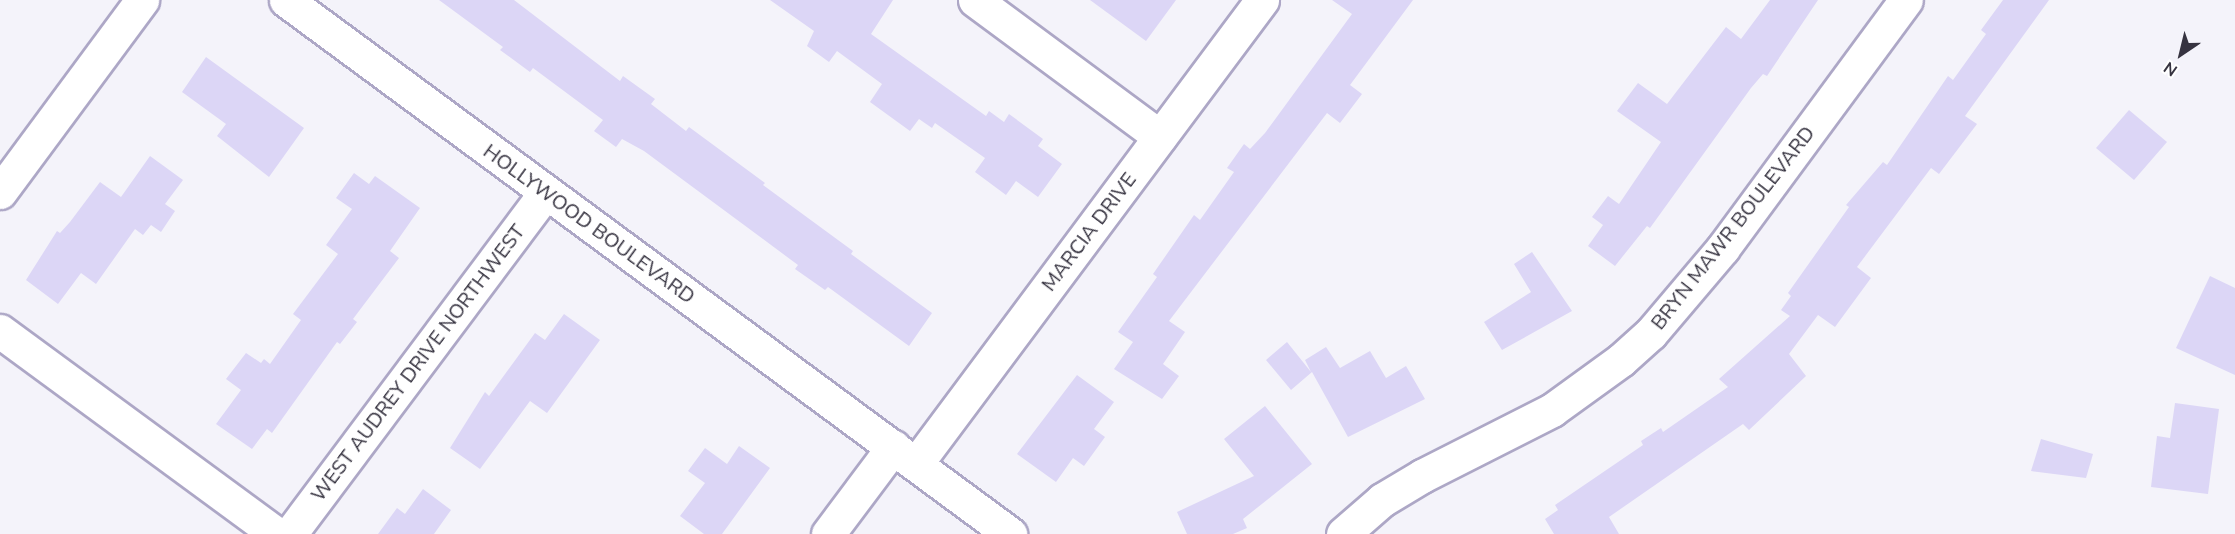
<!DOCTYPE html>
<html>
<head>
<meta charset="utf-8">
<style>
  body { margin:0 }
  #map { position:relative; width:2235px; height:534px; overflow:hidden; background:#f4f3fa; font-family:"Nunito Sans",sans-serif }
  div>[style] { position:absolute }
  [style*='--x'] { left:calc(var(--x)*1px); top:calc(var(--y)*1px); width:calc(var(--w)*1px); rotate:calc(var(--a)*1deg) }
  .building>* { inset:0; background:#dcd6f6 }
  .roads { filter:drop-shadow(2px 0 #ada7c6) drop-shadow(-2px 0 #ada7c6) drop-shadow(0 2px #ada7c6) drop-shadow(0 -2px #ada7c6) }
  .minor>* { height:33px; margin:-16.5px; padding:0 16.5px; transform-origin:16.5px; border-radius:16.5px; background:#fff }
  span { translate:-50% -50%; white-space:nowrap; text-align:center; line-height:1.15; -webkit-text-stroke:5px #fff; paint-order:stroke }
  .street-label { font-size:20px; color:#363340 }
  .north { position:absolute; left:2151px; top:24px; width:60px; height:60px; -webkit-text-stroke:4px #fff; paint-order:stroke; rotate:215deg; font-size:16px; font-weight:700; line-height:24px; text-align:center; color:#363340 }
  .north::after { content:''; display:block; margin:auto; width:21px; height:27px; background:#363340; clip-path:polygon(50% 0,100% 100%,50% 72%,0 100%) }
</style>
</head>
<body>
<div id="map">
  <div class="building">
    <i style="clip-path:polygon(439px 0,514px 0,620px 81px,623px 76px,655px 99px,651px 104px,686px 131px,689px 127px,765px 183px,763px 185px,853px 251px,851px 254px,932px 313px,909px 346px,828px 287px,825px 290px,795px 269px,798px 265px,644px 151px,622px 139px,616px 147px,594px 131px,603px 120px,533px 68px,530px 72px,500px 50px,503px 47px)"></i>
    <i style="clip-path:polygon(770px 0,893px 0,871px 34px,986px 116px,989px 111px,1004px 122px,1009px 114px,1043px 139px,1038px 146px,1062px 164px,1038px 197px,1016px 181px,1006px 195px,975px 172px,985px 158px,935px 123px,932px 128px,919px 119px,910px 131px,870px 102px,882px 84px,837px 51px,829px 62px,807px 46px,814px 31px)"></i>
    <i style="clip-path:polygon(1090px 0,1176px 0,1146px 41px)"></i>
    <i style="clip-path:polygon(1332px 0,1413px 0,1350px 85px,1362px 94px,1340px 123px,1327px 113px,1169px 321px,1185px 332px,1163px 364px,1179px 376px,1162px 399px,1114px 369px,1133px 342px,1118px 332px,1157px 277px,1153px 274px,1194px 215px,1200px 220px,1234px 172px,1227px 168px,1244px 144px,1250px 149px,1265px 133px,1352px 14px)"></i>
    <i style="clip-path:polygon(1770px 0,1818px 0,1767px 76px,1763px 74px,1751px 88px,1650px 228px,1647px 226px,1615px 266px,1588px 246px,1603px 225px,1592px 217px,1608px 196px,1619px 204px,1661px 142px,1617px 111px,1638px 83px,1667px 104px,1726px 27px,1741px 39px)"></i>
    <i style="clip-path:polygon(2003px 0,2049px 0,1965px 116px,1977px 124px,1939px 174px,1931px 168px,1857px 267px,1871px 278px,1835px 327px,1818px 315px,1789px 354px,1806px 376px,1749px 430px,1743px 424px,1609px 517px,1619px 534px,1554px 534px,1545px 519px,1558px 510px,1555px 505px,1643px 445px,1641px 441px,1661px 428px,1663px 432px,1728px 387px,1719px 379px,1790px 316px,1781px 310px,1791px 296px,1788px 293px,1849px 207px,1846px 205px,1883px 162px,1887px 165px,1948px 76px,1953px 80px,1986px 34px,1981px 30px)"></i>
    <i style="clip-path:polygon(206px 57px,304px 128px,269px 177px,217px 136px,226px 124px,182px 92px)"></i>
    <i style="clip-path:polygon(2129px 110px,2167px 142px,2134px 180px,2096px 148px)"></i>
    <i style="clip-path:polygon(150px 156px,183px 180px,165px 204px,175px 211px,161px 232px,151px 225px,143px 235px,135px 229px,96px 284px,81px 273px,58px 304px,26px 280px,57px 231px,60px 233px,70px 222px,100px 182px,121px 197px)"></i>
    <i style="clip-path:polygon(354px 173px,369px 184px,375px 176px,420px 208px,390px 251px,399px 258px,353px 319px,357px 322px,340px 344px,337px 342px,272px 433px,267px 429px,252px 449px,216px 424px,241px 390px,226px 379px,246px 353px,261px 363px,264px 359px,270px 364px,301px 320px,293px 314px,338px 254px,326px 245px,352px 209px,336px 198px)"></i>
    <i style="clip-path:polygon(1532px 252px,1572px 311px,1502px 350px,1484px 322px,1531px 292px,1514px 264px)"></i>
    <i style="clip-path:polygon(2210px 276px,2235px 288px,2235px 375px,2176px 348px)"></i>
    <i style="clip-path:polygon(564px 314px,600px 340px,547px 413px,530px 401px,480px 469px,450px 448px,485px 392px,489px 396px,535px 333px,545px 340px)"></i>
    <i style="clip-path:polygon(1287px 342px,1311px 372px,1305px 360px,1326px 347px,1340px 368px,1370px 351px,1386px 378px,1406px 366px,1425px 399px,1348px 437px,1312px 372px,1291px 390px,1266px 360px)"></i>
    <i style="clip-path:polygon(1077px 375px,1114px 402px,1094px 429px,1105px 437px,1084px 466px,1073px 458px,1056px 482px,1017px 454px)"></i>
    <i style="clip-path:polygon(2175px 403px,2219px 409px,2208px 494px,2151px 487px,2157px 436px,2170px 438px)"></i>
    <i style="clip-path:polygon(1265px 406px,1312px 464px,1243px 519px,1247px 528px,1233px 534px,1187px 534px,1177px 512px,1254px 476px,1224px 439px)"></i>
    <i style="clip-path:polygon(2041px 439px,2093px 454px,2086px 478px,2031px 471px)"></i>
    <i style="clip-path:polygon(739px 446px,770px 468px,722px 534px,704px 534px,680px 516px,705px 483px,688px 471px,705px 448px,727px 464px)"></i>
    <i style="clip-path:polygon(423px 489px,451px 510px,434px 534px,378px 534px,397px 508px,405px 514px)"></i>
  </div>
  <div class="roads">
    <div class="minor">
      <i style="--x:286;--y:0;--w:900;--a:36.41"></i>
      <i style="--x:975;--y:0;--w:230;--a:36.5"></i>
      <i style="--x:0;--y:192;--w:239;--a:-53.5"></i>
      <i style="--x:0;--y:331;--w:343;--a:36.3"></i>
      <i style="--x:916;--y:464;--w:579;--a:-53.29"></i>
      <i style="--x:290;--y:534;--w:427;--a:-53.2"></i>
      <i style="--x:828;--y:534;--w:109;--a:-53.2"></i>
      <i style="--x:1343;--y:534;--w:52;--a:-41.1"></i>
      <i style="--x:1382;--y:500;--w:47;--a:-31"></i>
      <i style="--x:1422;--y:476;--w:146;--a:-26.9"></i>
      <i style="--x:1552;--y:410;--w:85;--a:-35.9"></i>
      <i style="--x:1621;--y:360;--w:40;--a:-42"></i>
      <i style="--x:1651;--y:333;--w:111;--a:-49.7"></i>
      <i style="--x:1723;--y:248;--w:308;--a:-53.6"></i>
    </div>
  </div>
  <div class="street-label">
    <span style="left:589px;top:224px;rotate:36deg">HOLLYWOOD BOULEVARD</span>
    <span style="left:1733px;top:228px;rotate:-52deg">BRYN MAWR BOULEVARD</span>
    <span style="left:1089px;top:232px;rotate:-53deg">MARCIA DRIVE</span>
    <span style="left:418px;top:363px;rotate:-53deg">WEST AUDREY DRIVE NORTHWEST</span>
  </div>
  <div class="north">N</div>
</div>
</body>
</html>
